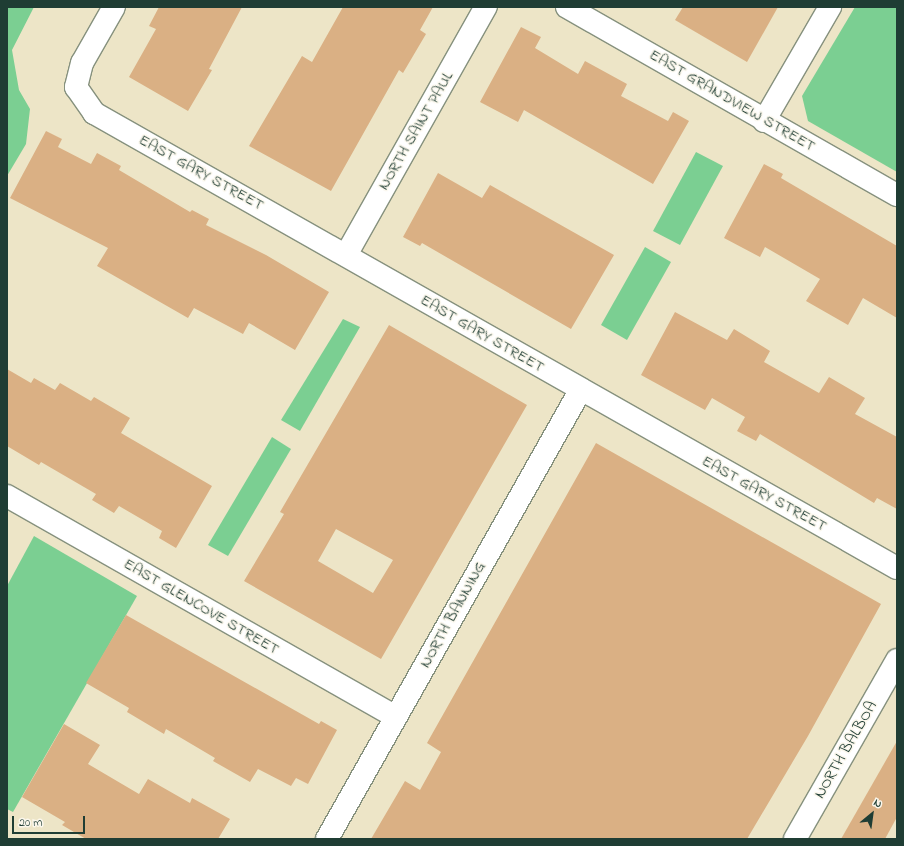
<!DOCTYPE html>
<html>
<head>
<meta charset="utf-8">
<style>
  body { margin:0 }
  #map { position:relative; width:904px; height:846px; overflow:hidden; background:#ede5c7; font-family:"Indie Flower",sans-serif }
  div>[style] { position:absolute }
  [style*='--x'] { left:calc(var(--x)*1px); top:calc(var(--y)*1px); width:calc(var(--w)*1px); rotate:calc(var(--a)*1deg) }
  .green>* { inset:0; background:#7bcf92 }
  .building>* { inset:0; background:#dab084 }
  .roads { filter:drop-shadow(1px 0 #86917e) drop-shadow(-1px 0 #86917e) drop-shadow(0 1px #86917e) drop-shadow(0 -1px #86917e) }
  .minor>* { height:22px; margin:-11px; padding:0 11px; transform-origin:11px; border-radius:11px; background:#fff }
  span { translate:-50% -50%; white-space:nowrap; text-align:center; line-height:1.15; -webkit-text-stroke:3px #fbf7ec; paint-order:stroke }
  .street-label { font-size:16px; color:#1f3d34 }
  .frame { position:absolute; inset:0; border:8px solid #1f3d34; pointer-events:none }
  .north { position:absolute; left:852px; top:794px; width:40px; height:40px; -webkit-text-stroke:3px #fbf7ec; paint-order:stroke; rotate:29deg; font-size:11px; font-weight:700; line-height:16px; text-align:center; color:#1f3d34 }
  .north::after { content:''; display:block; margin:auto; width:14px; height:18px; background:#1f3d34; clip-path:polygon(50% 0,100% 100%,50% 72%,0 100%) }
  .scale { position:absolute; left:12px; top:816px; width:73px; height:18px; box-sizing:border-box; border:2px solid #1f3d34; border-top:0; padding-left:5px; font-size:12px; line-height:14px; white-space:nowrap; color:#1f3d34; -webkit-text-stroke:3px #fbf7ec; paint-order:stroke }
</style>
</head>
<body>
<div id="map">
  <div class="green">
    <i style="clip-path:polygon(7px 7px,34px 7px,12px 50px,19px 90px,30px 109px,26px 144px,7px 176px)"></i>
    <i style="clip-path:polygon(855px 7px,897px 7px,897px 172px,808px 121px,802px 96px)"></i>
    <i style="clip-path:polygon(696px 152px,723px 166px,680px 245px,653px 231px)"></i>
    <i style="clip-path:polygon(645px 247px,671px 262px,627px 340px,601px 325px)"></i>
    <i style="clip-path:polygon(343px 319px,360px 327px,300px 431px,281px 420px)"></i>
    <i style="clip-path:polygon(272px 437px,291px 449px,228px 556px,208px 545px)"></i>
    <i style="clip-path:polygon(34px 536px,137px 596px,13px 812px,7px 809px,7px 586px)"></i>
  </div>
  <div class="building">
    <i style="clip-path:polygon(159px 7px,242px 7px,209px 69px,212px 70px,188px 111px,129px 77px,156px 29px,149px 26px)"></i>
    <i style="clip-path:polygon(343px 7px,433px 7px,420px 30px,426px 34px,403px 73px,399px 70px,331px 191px,249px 146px,302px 56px,312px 62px)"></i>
    <i style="clip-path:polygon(683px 7px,778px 7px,747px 62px,675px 20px)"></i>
    <i style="clip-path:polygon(521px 27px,541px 37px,535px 48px,578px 74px,585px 61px,627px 84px,621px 96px,668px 121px,673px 112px,689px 121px,653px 184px,524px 110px,518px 122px,480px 102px)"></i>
    <i style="clip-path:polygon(46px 131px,62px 139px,58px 147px,91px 164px,97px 153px,121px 166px,119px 170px,190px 212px,192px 210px,209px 219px,206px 225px,266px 255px,329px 292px,295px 350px,249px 323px,243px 334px,194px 308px,188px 318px,97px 266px,108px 248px,10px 198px)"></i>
    <i style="clip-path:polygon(764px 164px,783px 174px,781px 178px,897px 246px,897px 318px,863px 298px,848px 325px,806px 301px,820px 279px,765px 247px,760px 257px,724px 238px)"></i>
    <i style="clip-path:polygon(438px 173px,482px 198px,490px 185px,614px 255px,571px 329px,422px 243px,420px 246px,403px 237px)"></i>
    <i style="clip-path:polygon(675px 312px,727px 340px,734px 329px,770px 351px,764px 362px,819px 393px,829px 377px,865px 398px,855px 414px,897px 437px,897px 509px,877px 498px,874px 503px,760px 434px,756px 441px,737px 431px,745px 417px,712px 398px,705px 410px,641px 375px)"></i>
    <i style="clip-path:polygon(evenodd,389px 325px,527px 405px,381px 659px,244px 581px,284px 514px,280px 512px,389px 325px,336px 529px,393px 560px,373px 593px,318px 561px,336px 529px)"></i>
    <i style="clip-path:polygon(7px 369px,31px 383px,34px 378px,55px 390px,60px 383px,91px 401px,94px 397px,130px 418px,121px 433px,212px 486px,176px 548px,159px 538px,162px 531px,119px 506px,114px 513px,92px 500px,96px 494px,41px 462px,39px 465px,7px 446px)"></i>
    <i style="clip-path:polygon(596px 443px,881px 604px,808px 736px,747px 839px,371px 839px,405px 781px,420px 790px,441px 752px,427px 743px)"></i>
    <i style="clip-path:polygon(126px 615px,319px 724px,321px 721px,337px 730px,308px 784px,296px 778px,291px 786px,258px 769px,250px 782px,213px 761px,215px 758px,166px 729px,164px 734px,127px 712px,129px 708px,86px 683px)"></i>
    <i style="clip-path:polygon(64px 724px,100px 745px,88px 764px,139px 794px,148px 779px,190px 803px,192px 798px,230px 819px,218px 839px,86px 839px,62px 825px,65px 822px,22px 797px)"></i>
    <i style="clip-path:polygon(897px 741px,897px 817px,885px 839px,841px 839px)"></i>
  </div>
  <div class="roads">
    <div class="minor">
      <i style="--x:114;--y:7;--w:64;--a:119.7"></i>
      <i style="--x:82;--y:63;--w:25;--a:104"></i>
      <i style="--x:76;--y:87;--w:32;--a:55"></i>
      <i style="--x:94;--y:113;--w:923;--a:29.54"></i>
      <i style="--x:567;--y:7;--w:380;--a:29.7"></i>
      <i style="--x:764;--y:121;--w:132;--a:-59.9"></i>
      <i style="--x:346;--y:255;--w:285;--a:-60.6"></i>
      <i style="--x:7;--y:496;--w:447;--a:29.6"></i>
      <i style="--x:327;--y:839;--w:515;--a:-60.55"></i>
      <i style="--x:795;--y:839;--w:206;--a:-60.3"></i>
    </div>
  </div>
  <div class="street-label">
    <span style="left:732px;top:101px;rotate:30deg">EAST GRANDVIEW STREET</span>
    <span style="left:416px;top:131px;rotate:-60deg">NORTH SAINT PAUL</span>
    <span style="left:201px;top:173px;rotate:29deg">EAST GARY STREET</span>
    <span style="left:482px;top:334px;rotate:30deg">EAST GARY STREET</span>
    <span style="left:764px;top:494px;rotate:29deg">EAST GARY STREET</span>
    <span style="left:201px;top:607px;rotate:30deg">EAST GLENCOVE STREET</span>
    <span style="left:453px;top:615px;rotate:-61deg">NORTH BANNING</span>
    <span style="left:846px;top:750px;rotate:-60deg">NORTH BALBOA</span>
  </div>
  <div class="frame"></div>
  <div class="north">N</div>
  <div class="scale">20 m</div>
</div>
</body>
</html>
